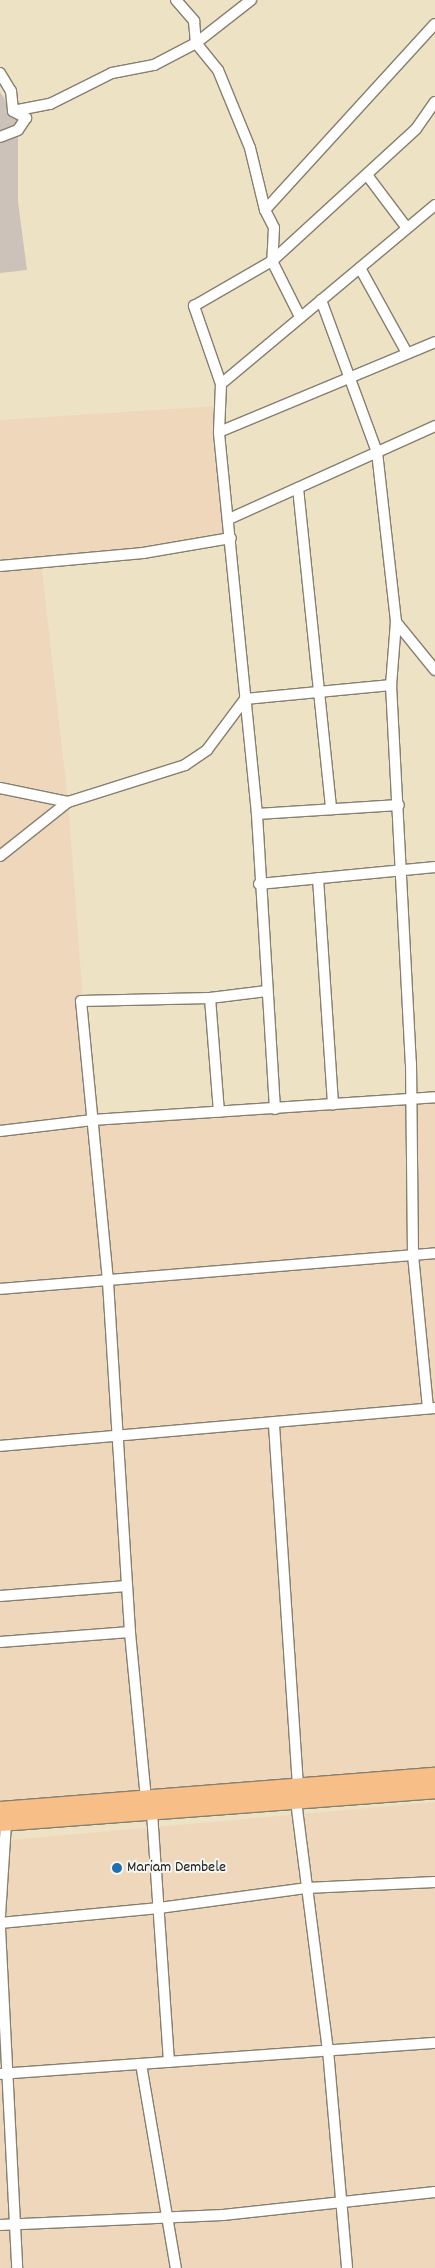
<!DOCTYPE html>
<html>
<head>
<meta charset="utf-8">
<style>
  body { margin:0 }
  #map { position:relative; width:435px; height:2268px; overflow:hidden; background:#eee2c5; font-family:Dekko,sans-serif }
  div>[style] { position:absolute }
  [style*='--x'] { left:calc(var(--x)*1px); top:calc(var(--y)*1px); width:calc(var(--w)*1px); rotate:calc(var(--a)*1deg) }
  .built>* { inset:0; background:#eed7bb }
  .industrial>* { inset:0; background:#ccc2b9 }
  .roads { filter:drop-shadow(1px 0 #857f70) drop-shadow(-1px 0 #857f70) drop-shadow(0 1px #857f70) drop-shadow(0 -1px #857f70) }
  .minor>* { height:10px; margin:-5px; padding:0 5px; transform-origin:5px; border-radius:5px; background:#fff }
  .trunk>* { height:16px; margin:-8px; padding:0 8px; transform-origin:8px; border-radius:8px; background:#f7be88 }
  .dots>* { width:14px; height:14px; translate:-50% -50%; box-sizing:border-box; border:2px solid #f6f6f2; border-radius:50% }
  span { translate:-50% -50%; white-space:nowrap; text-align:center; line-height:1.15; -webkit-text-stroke:4px #f6f6f2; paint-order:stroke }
  .poi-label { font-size:16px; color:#1c1c1c }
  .left { translate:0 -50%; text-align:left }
</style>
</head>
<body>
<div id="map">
  <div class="built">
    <i style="clip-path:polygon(218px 406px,231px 538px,41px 562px,68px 802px,92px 1120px,435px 1097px,435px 1778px,0 1814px,0 420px)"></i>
    <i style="clip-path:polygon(435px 1802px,435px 2268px,0 2268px,0 1841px)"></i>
  </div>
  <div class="industrial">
    <i style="clip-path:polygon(0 92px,18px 120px,18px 202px,27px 270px,0 273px)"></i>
  </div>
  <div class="roads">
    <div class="minor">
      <i style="--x:176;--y:0;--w:28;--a:49"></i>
      <i style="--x:194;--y:21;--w:22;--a:85"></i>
      <i style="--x:196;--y:43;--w:35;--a:51"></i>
      <i style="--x:218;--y:70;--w:84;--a:67.7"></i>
      <i style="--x:250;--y:148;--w:64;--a:76.4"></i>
      <i style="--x:265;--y:210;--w:20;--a:63"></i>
      <i style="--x:274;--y:228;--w:33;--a:93"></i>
      <i style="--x:272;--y:261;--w:63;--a:63.4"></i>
      <i style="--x:0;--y:73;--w:21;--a:59"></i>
      <i style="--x:11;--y:91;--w:20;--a:84"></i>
      <i style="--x:13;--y:111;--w:15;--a:28"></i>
      <i style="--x:26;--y:118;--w:14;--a:124"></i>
      <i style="--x:18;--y:130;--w:19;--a:159"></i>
      <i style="--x:13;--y:111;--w:38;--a:-11"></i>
      <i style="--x:50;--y:104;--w:69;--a:-26.6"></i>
      <i style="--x:112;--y:73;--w:43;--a:-10.8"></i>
      <i style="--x:154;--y:65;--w:47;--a:-27.6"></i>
      <i style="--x:196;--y:43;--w:70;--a:-38"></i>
      <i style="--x:367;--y:175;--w:66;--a:53"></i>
      <i style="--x:265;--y:210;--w:252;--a:-47.6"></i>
      <i style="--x:360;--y:268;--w:97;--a:61.1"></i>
      <i style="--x:321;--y:300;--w:162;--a:69.8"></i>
      <i style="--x:377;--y:452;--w:171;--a:83.6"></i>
      <i style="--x:396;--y:622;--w:63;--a:94.5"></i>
      <i style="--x:391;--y:685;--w:379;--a:87"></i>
      <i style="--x:411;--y:1063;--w:192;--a:89.4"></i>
      <i style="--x:413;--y:1255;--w:154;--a:84.4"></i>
      <i style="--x:221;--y:384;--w:279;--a:-39.9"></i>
      <i style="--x:219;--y:432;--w:234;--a:-22.6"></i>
      <i style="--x:298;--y:488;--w:323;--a:84.1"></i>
      <i style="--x:229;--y:519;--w:226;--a:-24.3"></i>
      <i style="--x:0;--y:566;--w:144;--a:-5.2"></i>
      <i style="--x:143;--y:553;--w:89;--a:-9.7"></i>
      <i style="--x:396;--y:622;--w:62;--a:50.9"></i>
      <i style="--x:0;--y:788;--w:69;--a:11.6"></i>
      <i style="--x:257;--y:814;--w:142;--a:-3.6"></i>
      <i style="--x:0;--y:856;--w:87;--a:-38.5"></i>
      <i style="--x:68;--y:802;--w:123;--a:-17.5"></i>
      <i style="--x:185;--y:765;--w:27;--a:-34"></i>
      <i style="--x:207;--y:750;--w:64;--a:-53.3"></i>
      <i style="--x:245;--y:699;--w:147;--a:-5.5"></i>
      <i style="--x:318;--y:878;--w:227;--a:86.2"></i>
      <i style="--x:259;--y:884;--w:177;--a:-5.5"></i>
      <i style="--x:210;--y:998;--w:114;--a:85.5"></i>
      <i style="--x:275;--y:1109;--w:296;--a:-93.5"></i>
      <i style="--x:257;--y:814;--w:384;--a:-95.7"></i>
      <i style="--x:219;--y:432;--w:48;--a:-87.6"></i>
      <i style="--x:221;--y:384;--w:83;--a:-109.1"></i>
      <i style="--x:194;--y:306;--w:90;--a:-30"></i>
      <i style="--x:272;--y:261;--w:195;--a:-42.5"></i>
      <i style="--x:416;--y:129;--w:33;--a:-55"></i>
      <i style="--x:0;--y:1131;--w:93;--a:-6.8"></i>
      <i style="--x:92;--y:1120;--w:344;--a:-3.8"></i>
      <i style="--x:0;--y:1289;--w:436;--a:-4.7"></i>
      <i style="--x:274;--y:1425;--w:363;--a:86.2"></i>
      <i style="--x:0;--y:1446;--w:437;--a:-5"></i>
      <i style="--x:0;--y:1596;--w:127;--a:-4.5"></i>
      <i style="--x:0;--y:1642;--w:130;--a:-4.4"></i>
      <i style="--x:296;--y:1801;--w:251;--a:82.7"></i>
      <i style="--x:328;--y:2050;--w:219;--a:85"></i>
      <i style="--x:0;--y:1916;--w:94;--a:-86.3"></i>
      <i style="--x:0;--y:1923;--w:160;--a:-5.4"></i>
      <i style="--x:159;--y:1908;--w:148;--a:-7.7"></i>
      <i style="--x:306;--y:1888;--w:129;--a:-2.7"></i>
      <i style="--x:0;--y:1928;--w:340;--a:87.1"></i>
      <i style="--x:169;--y:2062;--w:253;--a:-93.9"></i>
      <i style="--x:152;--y:1810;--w:13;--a:-119"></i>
      <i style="--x:146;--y:1799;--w:168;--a:-95.5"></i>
      <i style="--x:130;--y:1632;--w:352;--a:-93.6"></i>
      <i style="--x:108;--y:1281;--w:281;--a:-95.5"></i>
      <i style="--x:81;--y:1001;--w:129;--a:-1.3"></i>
      <i style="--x:210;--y:998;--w:57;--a:-7"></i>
      <i style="--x:141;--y:2064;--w:207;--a:80.3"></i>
      <i style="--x:0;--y:2074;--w:436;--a:-4.1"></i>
      <i style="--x:0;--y:2225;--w:223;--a:-2.6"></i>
      <i style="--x:223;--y:2215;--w:213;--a:-6.2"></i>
    </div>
    <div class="trunk">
      <i style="--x:0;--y:1810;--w:436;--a:-4.5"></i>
      <i style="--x:0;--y:1823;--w:436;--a:-4.3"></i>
    </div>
  </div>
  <div class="dots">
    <i style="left:117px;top:1868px;background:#1f6fb2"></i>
  </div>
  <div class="poi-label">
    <span class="left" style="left:127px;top:1868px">Mariam Dembele</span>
  </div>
</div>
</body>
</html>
